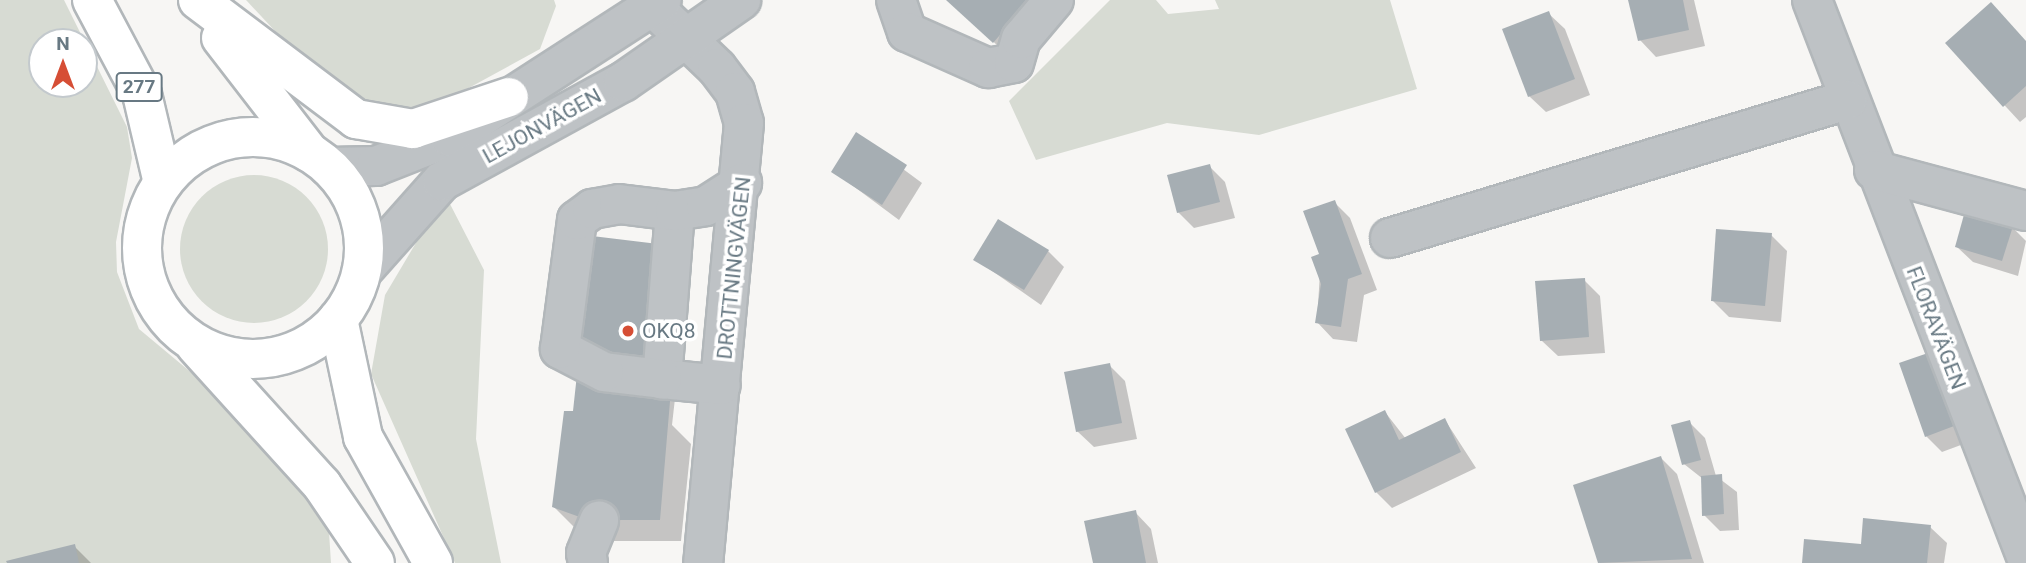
<!DOCTYPE html>
<html>
<head>
<meta charset="utf-8">
<style>
  body { margin:0 }
  #map { position:relative; width:2026px; height:563px; overflow:hidden; background:#f7f6f4; font-family:Roboto,sans-serif }
  div>[style] { position:absolute }
  [style*='--x'] { left:calc(var(--x)*1px); top:calc(var(--y)*1px); width:calc(var(--w)*1px); rotate:calc(var(--a)*1deg) }
  .green>* { inset:0; background:#d7dbd3 }
  .round { border-radius:50% }
  .shadow>* { inset:0; background:#0003 }
  .building>* { inset:0; background:#a6aeb3 }
  .roads { filter:drop-shadow(2px 0 #b2b7ba) drop-shadow(-2px 0 #b2b7ba) drop-shadow(0 2px #b2b7ba) drop-shadow(0 -2px #b2b7ba) }
  .minor>* { height:38px; margin:-19px; padding:0 19px; transform-origin:19px; border-radius:19px; background:#bec2c5 }
  .major>* { height:38px; margin:-19px; padding:0 19px; transform-origin:19px; border-radius:19px; background:#fff }
  .major>.ring { margin:-19px; padding:0; box-sizing:content-box; background:none; border:38px solid #fff; border-radius:50% }
  .dots>* { width:19px; height:19px; translate:-50% -50%; box-sizing:border-box; border:4px solid #fff; border-radius:50% }
  span { translate:-50% -50%; white-space:nowrap; text-align:center; line-height:1.15; -webkit-text-stroke:7px #fff; paint-order:stroke }
  .shield-label span { padding:2px 5px; background:#fff; border:2px solid; border-radius:5px; -webkit-text-stroke-width:0 }
  .shield-label { font-size:19px; color:#687983; font-weight:700 }
  .street-label { font-size:21px; color:#687983 }
  .poi-label { font-size:21px; color:#687983 }
  .left { translate:0 -50%; text-align:left }
  .north { position:absolute; left:28px; top:28px; width:70px; height:70px; box-sizing:border-box; background:#fff; border:2px solid #c3c9cd; border-radius:50%; rotate:0deg; font-size:19px; font-weight:700; line-height:28px; text-align:center; color:#687983 }
  .north::after { content:''; display:block; margin:auto; width:24px; height:32px; background:#d64e35; clip-path:polygon(50% 0,100% 100%,50% 72%,0 100%) }
</style>
</head>
<body>
<div id="map">
  <div class="green">
    <i style="clip-path:polygon(evenodd,0 0,64px 0,127px 127px,132px 158px,116px 242px,117px 272px,139px 329px,199px 379px,278px 461px,329px 532px,331px 563px,0 563px,0 0,42px 42px,84px 42px,84px 84px,42px 84px,42px 42px)"></i>
    <i style="clip-path:polygon(246px 0,554px 0,556px 6px,540px 49px,443px 102px,416px 108px,362px 100px,301px 59px)"></i>
    <i style="clip-path:polygon(1110px 0,1156px 0,1168px 14px,1219px 9px,1215px 0,1390px 0,1417px 89px,1259px 135px,1167px 123px,1036px 160px,1009px 101px)"></i>
    <i class="round" style="left:180px;top:175px;width:148px;height:148px"></i>
    <i style="clip-path:polygon(450px 204px,484px 270px,476px 439px,501px 563px,455px 563px,371px 374px,385px 295px,423px 231px)"></i>
  </div>
  <div class="shadow">
    <i style="clip-path:polygon(949px 0,1069px 0,1016px 63px)"></i>
    <i style="clip-path:polygon(1630px 0,1694px 0,1705px 46px,1656px 57px,1640px 40px)"></i>
    <i style="clip-path:polygon(1548px 13px,1565px 29px,1590px 95px,1546px 112px,1529px 96px)"></i>
    <i style="clip-path:polygon(2026px 42px,2026px 117px,2020px 122px,1947px 43px)"></i>
    <i style="clip-path:polygon(857px 135px,922px 183px,899px 220px,833px 171px)"></i>
    <i style="clip-path:polygon(1209px 166px,1225px 182px,1235px 218px,1194px 228px,1178px 212px)"></i>
    <i style="clip-path:polygon(1334px 202px,1350px 218px,1377px 290px,1364px 295px,1357px 342px,1333px 339px,1317px 322px,1321px 255px)"></i>
    <i style="clip-path:polygon(2012px 227px,2026px 241px,2018px 276px,1973px 262px,1956px 246px)"></i>
    <i style="clip-path:polygon(1771px 235px,1787px 251px,1781px 322px,1729px 317px,1713px 301px)"></i>
    <i style="clip-path:polygon(683px 248px,691px 257px,672px 425px,691px 444px,681px 541px,611px 541px,575px 528px,554px 507px,578px 414px)"></i>
    <i style="clip-path:polygon(1048px 251px,1064px 267px,1041px 305px,975px 259px)"></i>
    <i style="clip-path:polygon(1584px 280px,1600px 296px,1605px 353px,1558px 356px,1541px 340px)"></i>
    <i style="clip-path:polygon(1928px 355px,1969px 442px,1942px 452px,1926px 436px)"></i>
    <i style="clip-path:polygon(1109px 365px,1125px 381px,1137px 439px,1094px 447px,1077px 431px)"></i>
    <i style="clip-path:polygon(1385px 412px,1406px 439px,1445px 420px,1476px 468px,1392px 508px,1376px 492px)"></i>
    <i style="clip-path:polygon(1689px 422px,1705px 438px,1716px 476px,1737px 492px,1739px 530px,1720px 531px,1704px 515px,1703px 479px,1684px 464px)"></i>
    <i style="clip-path:polygon(1661px 458px,1677px 474px,1704px 563px,1600px 563px,1576px 486px)"></i>
    <i style="clip-path:polygon(1135px 512px,1151px 529px,1158px 563px,1095px 563px)"></i>
    <i style="clip-path:polygon(1930px 527px,1947px 543px,1944px 563px,1804px 563px)"></i>
    <i style="clip-path:polygon(74px 546px,91px 563px,9px 563px)"></i>
  </div>
  <div class="building">
    <i style="clip-path:polygon(946px 0,1030px 0,993px 43px)"></i>
    <i style="clip-path:polygon(1628px 0,1683px 0,1689px 30px,1638px 41px)"></i>
    <i style="clip-path:polygon(1991px 2px,2026px 41px,2026px 86px,2003px 107px,1945px 43px)"></i>
    <i style="clip-path:polygon(1549px 11px,1575px 79px,1528px 97px,1502px 29px)"></i>
    <i style="clip-path:polygon(856px 132px,907px 165px,882px 205px,831px 172px)"></i>
    <i style="clip-path:polygon(1210px 164px,1220px 202px,1177px 213px,1167px 175px)"></i>
    <i style="clip-path:polygon(1335px 200px,1362px 274px,1348px 279px,1341px 327px,1315px 323px,1321px 284px,1311px 257px,1319px 254px,1303px 211px)"></i>
    <i style="clip-path:polygon(1965px 211px,2013px 226px,2002px 261px,1955px 247px)"></i>
    <i style="clip-path:polygon(998px 219px,1049px 250px,1024px 290px,973px 260px)"></i>
    <i style="clip-path:polygon(1716px 229px,1772px 233px,1765px 306px,1711px 301px)"></i>
    <i style="clip-path:polygon(592px 236px,683px 247px,660px 520px,588px 520px,552px 507px,564px 411px,573px 411px)"></i>
    <i style="clip-path:polygon(1585px 278px,1589px 337px,1540px 341px,1535px 281px)"></i>
    <i style="clip-path:polygon(1928px 353px,1954px 426px,1925px 437px,1899px 363px)"></i>
    <i style="clip-path:polygon(1110px 363px,1122px 423px,1076px 432px,1064px 372px)"></i>
    <i style="clip-path:polygon(1385px 410px,1399px 440px,1445px 418px,1461px 452px,1375px 493px,1345px 429px)"></i>
    <i style="clip-path:polygon(1690px 420px,1701px 460px,1682px 465px,1671px 425px)"></i>
    <i style="clip-path:polygon(1661px 456px,1692px 559px,1598px 563px,1573px 485px)"></i>
    <i style="clip-path:polygon(1722px 474px,1724px 514px,1702px 516px,1701px 476px)"></i>
    <i style="clip-path:polygon(1136px 510px,1146px 563px,1093px 563px,1084px 521px)"></i>
    <i style="clip-path:polygon(1863px 518px,1931px 525px,1927px 563px,1802px 563px,1804px 539px,1861px 544px)"></i>
    <i style="clip-path:polygon(75px 544px,79px 563px,7px 563px,6px 561px)"></i>
  </div>
  <div class="roads">
    <div class="minor">
      <i style="--x:646;--y:0;--w:98;--a:43.8"></i>
      <i style="--x:717;--y:68;--w:30;--a:53"></i>
      <i style="--x:735;--y:92;--w:32;--a:74"></i>
      <i style="--x:744;--y:123;--w:442;--a:95.3"></i>
      <i style="--x:896;--y:0;--w:34;--a:71"></i>
      <i style="--x:907;--y:32;--w:89;--a:24"></i>
      <i style="--x:988;--y:68;--w:26;--a:-11"></i>
      <i style="--x:1014;--y:63;--w:25;--a:-74"></i>
      <i style="--x:1021;--y:39;--w:51;--a:-49.8"></i>
      <i style="--x:1812;--y:0;--w:596;--a:68.95"></i>
      <i style="--x:329;--y:167;--w:47;--a:-1.2"></i>
      <i style="--x:376;--y:166;--w:79;--a:-21.4"></i>
      <i style="--x:450;--y:137;--w:252;--a:-32.9"></i>
      <i style="--x:1874;--y:170;--w:157;--a:15.1"></i>
      <i style="--x:675;--y:211;--w:169;--a:94.4"></i>
      <i style="--x:662;--y:379;--w:59;--a:5.8"></i>
      <i style="--x:1390;--y:238;--w:478;--a:-16.8"></i>
      <i style="--x:362;--y:271;--w:120;--a:-48.4"></i>
      <i style="--x:442;--y:181;--w:206;--a:-28.7"></i>
      <i style="--x:623;--y:82;--w:144;--a:-34.8"></i>
      <i style="--x:662;--y:379;--w:58;--a:-173.1"></i>
      <i style="--x:604;--y:372;--w:50;--a:-152.4"></i>
      <i style="--x:560;--y:349;--w:130;--a:-82.5"></i>
      <i style="--x:577;--y:220;--w:19;--a:-36"></i>
      <i style="--x:592;--y:209;--w:27;--a:-10"></i>
      <i style="--x:619;--y:204;--w:56;--a:7.1"></i>
      <i style="--x:675;--y:211;--w:31;--a:-9"></i>
      <i style="--x:706;--y:206;--w:43;--a:-32.6"></i>
      <i style="--x:588;--y:563;--w:10;--a:-101"></i>
      <i style="--x:586;--y:553;--w:35;--a:-68"></i>
    </div>
    <div class="major">
      <i style="--x:92;--y:0;--w:106;--a:62"></i>
      <i style="--x:142;--y:94;--w:91;--a:76.7"></i>
      <i style="--x:198;--y:0;--w:198;--a:37"></i>
      <i style="--x:356;--y:119;--w:58;--a:10"></i>
      <i style="--x:413;--y:129;--w:101;--a:-18.4"></i>
      <i style="--x:221;--y:38;--w:144;--a:52.3"></i>
      <i class="ring" style="left:142px;top:137px;width:184px;height:184px"></i>
      <i style="--x:338;--y:319;--w:121;--a:78"></i>
      <i style="--x:363;--y:437;--w:144;--a:60.9"></i>
      <i style="--x:196;--y:346;--w:188;--a:47.8"></i>
      <i style="--x:322;--y:485;--w:94;--a:55.8"></i>
    </div>
  </div>
  <div class="dots">
    <i style="left:628px;top:331px;background:#d64e35"></i>
  </div>
  <div class="shield-label">
    <span style="left:139px;top:87px">277</span>
  </div>
  <div class="street-label">
    <span style="left:542px;top:126px;rotate:-29deg">LEJONVÄGEN</span>
    <span style="left:734px;top:268px;rotate:-84deg">DROTTNINGVÄGEN</span>
    <span style="left:1936px;top:328px;rotate:69deg">FLORAVÄGEN</span>
  </div>
  <div class="poi-label">
    <span class="left" style="left:642px;top:331px">OKQ8</span>
  </div>
  <div class="north">N</div>
</div>
</body>
</html>
